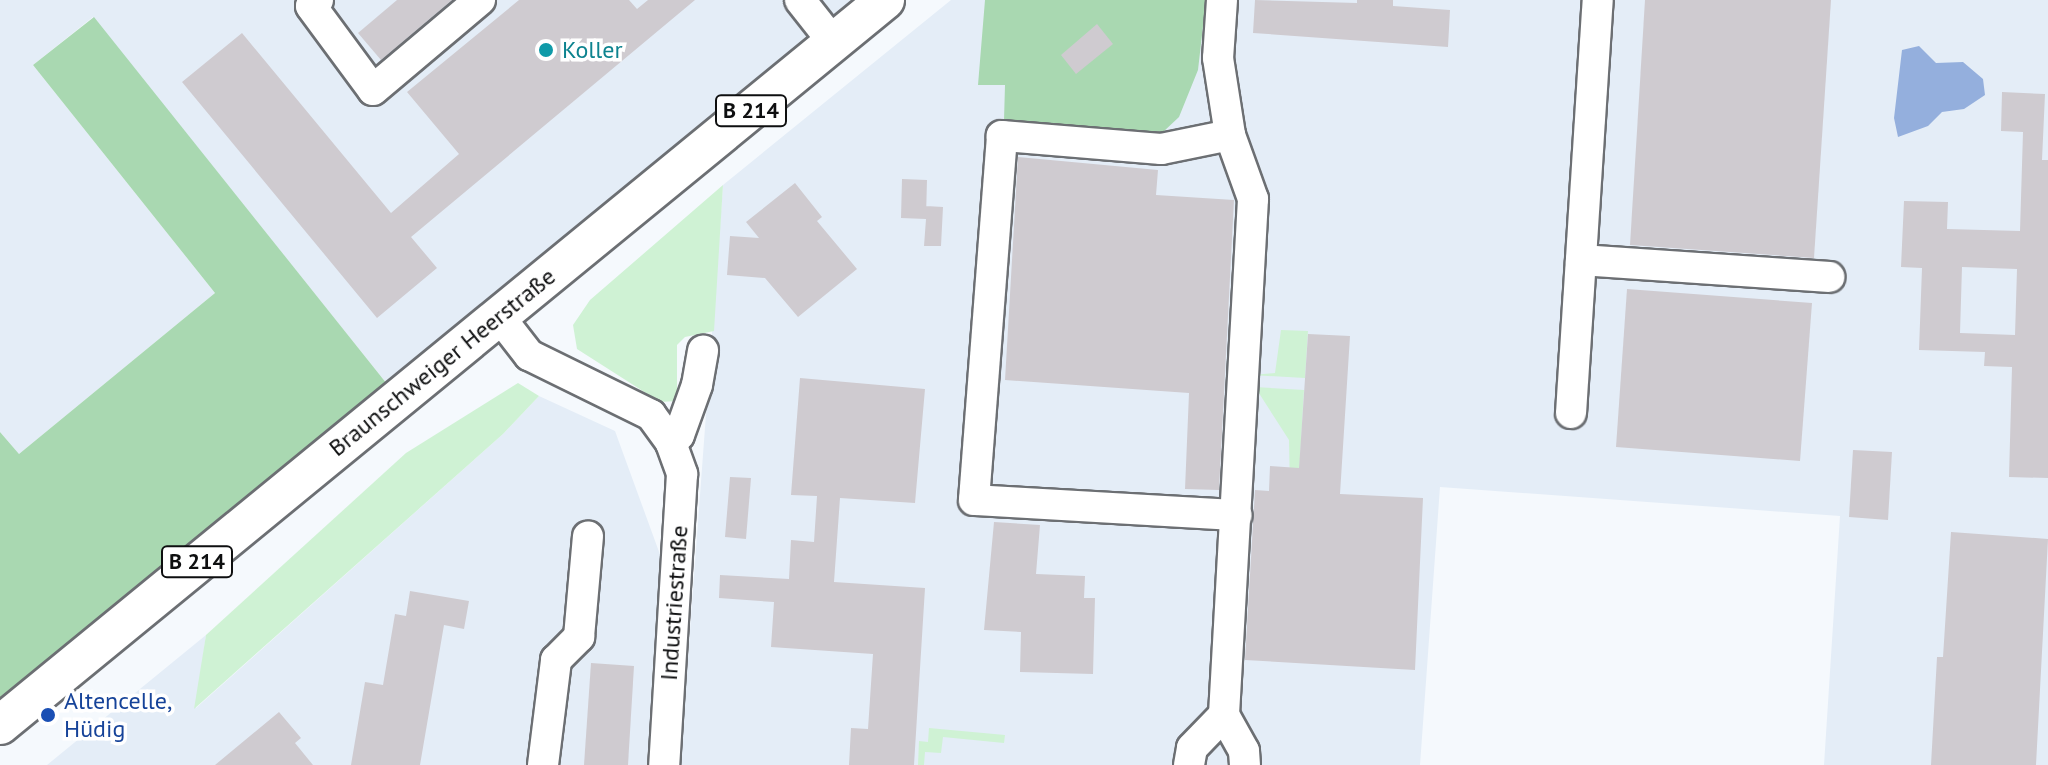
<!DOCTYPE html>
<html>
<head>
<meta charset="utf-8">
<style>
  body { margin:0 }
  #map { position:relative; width:2048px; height:765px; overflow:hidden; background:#f5f9fd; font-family:"PT Sans",sans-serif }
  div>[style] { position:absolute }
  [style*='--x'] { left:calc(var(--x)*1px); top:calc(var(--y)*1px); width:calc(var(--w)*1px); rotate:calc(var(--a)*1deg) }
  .built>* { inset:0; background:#e4edf7 }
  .green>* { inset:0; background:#cff2d4 }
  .forest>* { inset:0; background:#a9d8b1 }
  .water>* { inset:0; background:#94afdd }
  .building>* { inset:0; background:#cfcbd0 }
  .roads { filter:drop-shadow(2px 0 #6c6f73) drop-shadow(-2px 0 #6c6f73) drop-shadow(0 2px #6c6f73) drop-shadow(0 -2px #6c6f73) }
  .minor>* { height:30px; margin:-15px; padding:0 15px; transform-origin:15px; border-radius:15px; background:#fff }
  .major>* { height:38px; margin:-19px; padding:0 19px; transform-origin:19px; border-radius:19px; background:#fff }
  .dots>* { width:22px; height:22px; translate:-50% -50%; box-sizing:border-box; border:4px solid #fff; border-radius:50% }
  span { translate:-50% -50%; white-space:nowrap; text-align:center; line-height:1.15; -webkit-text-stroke:7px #fff; paint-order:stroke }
  .shield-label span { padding:2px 6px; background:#fff; border:2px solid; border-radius:6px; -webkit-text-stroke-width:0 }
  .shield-label { font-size:22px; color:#0e0f10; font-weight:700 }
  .culture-label { font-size:24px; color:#0d838f }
  .left { translate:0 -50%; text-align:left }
  .street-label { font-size:24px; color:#0e0f10 }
  .transit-label { font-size:24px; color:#164399 }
</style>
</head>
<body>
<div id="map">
  <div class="built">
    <i style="clip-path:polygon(0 0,855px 0,387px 384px,93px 17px,33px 65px,215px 293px,19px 454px,0 432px)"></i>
    <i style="clip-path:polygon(951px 0,2048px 0,2048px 765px,1824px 765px,1840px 516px,1440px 487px,1420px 765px,680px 765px,723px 185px)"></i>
    <i style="clip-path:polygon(539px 396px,615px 431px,662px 560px,647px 765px,47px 765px,206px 635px,196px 708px,503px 434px)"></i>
  </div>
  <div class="green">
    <i style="clip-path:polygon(723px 185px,714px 331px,685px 337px,677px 345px,677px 401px,660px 402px,577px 349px,573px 325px,590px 300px)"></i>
    <i style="clip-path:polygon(1281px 330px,1308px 331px,1305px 378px,1252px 375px,1275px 373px)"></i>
    <i style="clip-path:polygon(518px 383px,539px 396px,503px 434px,194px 709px,206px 635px,406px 453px)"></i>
    <i style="clip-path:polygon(1255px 387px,1304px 390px,1298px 492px,1290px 492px,1289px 440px)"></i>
    <i style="clip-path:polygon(929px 728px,1005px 735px,1004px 743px,943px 737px,941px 753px,925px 752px,924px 765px,918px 765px,919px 741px,928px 742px)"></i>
  </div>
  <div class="forest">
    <i style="clip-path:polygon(985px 0,1206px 0,1198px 70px,1179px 117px,1162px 133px,1004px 120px,1005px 85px,978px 85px)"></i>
    <i style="clip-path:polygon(94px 17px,387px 384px,0 704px,0 432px,19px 454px,215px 293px,33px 65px)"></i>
  </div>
  <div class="water">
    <i style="clip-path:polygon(1919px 46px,1936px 63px,1963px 62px,1983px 79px,1985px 95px,1964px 109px,1942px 112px,1928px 126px,1898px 137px,1894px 118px,1902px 50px)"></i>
  </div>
  <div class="building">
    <i style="clip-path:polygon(397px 0,452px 0,381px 60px,358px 33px)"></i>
    <i style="clip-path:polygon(519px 0,629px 0,637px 9px,648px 0,695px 0,411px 237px,437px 268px,377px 318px,182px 82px,242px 33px,391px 213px,459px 154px,407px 92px)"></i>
    <i style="clip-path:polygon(1255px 0,1357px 3px,1357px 0,1393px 0,1393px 6px,1450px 10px,1448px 47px,1253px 33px)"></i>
    <i style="clip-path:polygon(1645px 0,1831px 0,1814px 258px,1630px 245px)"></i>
    <i style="clip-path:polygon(1097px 24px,1113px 44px,1076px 74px,1061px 55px)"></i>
    <i style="clip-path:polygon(evenodd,2002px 92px,2045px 94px,2042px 160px,2048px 160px,2048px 478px,2009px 477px,2012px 367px,1984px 366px,1985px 352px,1919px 350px,1922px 268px,1901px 267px,1904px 201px,1948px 202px,1947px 229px,2020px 231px,2023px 132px,2001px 131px,2002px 92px,1962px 267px,2017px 269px,2015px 335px,1960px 333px,1962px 267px)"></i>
    <i style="clip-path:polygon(1018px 157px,1158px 170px,1156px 195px,1234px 200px,1219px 490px,1185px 489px,1189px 393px,1005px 380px)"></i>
    <i style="clip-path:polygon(902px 179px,927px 180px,926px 217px,926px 206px,943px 207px,941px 246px,924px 246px,926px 219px,901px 218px)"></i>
    <i style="clip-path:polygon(795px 183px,822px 217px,817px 221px,857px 269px,798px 317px,765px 278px,727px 275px,730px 236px,759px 238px,746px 222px)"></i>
    <i style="clip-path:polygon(1627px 289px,1812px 303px,1800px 461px,1616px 447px)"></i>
    <i style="clip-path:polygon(1308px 334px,1350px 336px,1340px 494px,1423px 498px,1415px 670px,1245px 660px,1255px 490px,1269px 491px,1270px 466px,1299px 468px)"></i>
    <i style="clip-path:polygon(800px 378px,925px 389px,915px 503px,840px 498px,834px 582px,925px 588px,914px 765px,849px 765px,851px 728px,868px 729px,873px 654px,771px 647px,774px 602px,719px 598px,720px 575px,789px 579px,791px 540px,814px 542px,817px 496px,791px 495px)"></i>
    <i style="clip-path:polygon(1853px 450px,1892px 452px,1888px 520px,1849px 517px)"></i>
    <i style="clip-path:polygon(730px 477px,751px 478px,746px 539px,725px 537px)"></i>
    <i style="clip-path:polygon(994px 522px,1040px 525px,1036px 574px,1085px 576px,1084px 598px,1095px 598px,1093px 674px,1020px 672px,1021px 632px,984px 630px)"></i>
    <i style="clip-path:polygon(1951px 532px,2048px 539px,2036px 765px,1931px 765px,1937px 657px,1943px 657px)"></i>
    <i style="clip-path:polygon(410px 591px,469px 601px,464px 629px,444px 625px,420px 765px,351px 765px,365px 682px,383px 685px,395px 614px,406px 616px)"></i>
    <i style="clip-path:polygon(591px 663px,634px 666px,628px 765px,584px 765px)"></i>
    <i style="clip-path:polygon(279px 712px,301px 738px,295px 743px,313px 765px,215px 765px)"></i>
  </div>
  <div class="roads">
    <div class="minor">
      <i style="--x:318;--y:0;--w:9;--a:139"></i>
      <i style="--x:311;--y:6;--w:104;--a:53.6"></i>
      <i style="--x:373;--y:90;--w:140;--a:-40.1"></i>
      <i style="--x:800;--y:0;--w:55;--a:51.7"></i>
      <i style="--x:1222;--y:0;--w:58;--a:93.9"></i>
      <i style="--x:1218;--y:58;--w:78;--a:81.1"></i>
      <i style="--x:1230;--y:135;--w:68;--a:70.2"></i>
      <i style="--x:1253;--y:199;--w:517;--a:93.22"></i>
      <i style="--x:1230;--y:135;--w:70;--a:168.5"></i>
      <i style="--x:1161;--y:149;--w:160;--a:-175.3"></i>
      <i style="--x:1002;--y:136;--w:365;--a:94.4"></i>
      <i style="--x:974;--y:500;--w:263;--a:3.3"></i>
      <i style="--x:1581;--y:260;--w:249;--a:3.9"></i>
      <i style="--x:498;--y:315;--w:51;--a:52.2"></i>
      <i style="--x:529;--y:355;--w:136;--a:26.2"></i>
      <i style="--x:651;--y:415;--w:34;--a:54"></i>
      <i style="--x:671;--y:443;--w:33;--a:70"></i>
      <i style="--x:682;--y:474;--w:292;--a:93.5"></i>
      <i style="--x:1571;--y:413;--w:414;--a:-86.3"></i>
      <i style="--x:671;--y:443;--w:11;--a:-45"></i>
      <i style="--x:679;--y:435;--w:53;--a:-70.2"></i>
      <i style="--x:697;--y:385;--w:35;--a:-80"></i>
      <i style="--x:543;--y:765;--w:106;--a:-82.9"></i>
      <i style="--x:556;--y:660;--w:33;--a:-45"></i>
      <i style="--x:579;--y:637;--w:101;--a:-84.9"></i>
      <i style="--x:1189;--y:765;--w:17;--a:-80"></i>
      <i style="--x:1192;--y:748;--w:46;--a:-45.9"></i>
      <i style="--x:1224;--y:715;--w:41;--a:60.9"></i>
      <i style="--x:1244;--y:751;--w:14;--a:86"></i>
    </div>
    <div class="major">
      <i style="--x:0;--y:725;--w:1144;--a:-39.32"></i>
    </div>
  </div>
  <div class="dots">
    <i style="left:546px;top:50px;background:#0f9aa8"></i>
    <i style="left:48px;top:715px;background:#1a4fb4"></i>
  </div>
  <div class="shield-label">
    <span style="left:751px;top:111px">B 214</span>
    <span style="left:197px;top:562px">B 214</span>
  </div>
  <div class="culture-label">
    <span class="left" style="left:562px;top:50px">Koller</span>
  </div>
  <div class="street-label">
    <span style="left:442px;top:362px;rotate:-39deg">Braunschweiger Heerstraße</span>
    <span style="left:674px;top:603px;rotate:-86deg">Industriestraße</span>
  </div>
  <div class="transit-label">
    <span class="left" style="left:64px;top:715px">Altencelle,<br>Hüdig</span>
  </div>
</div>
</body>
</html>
